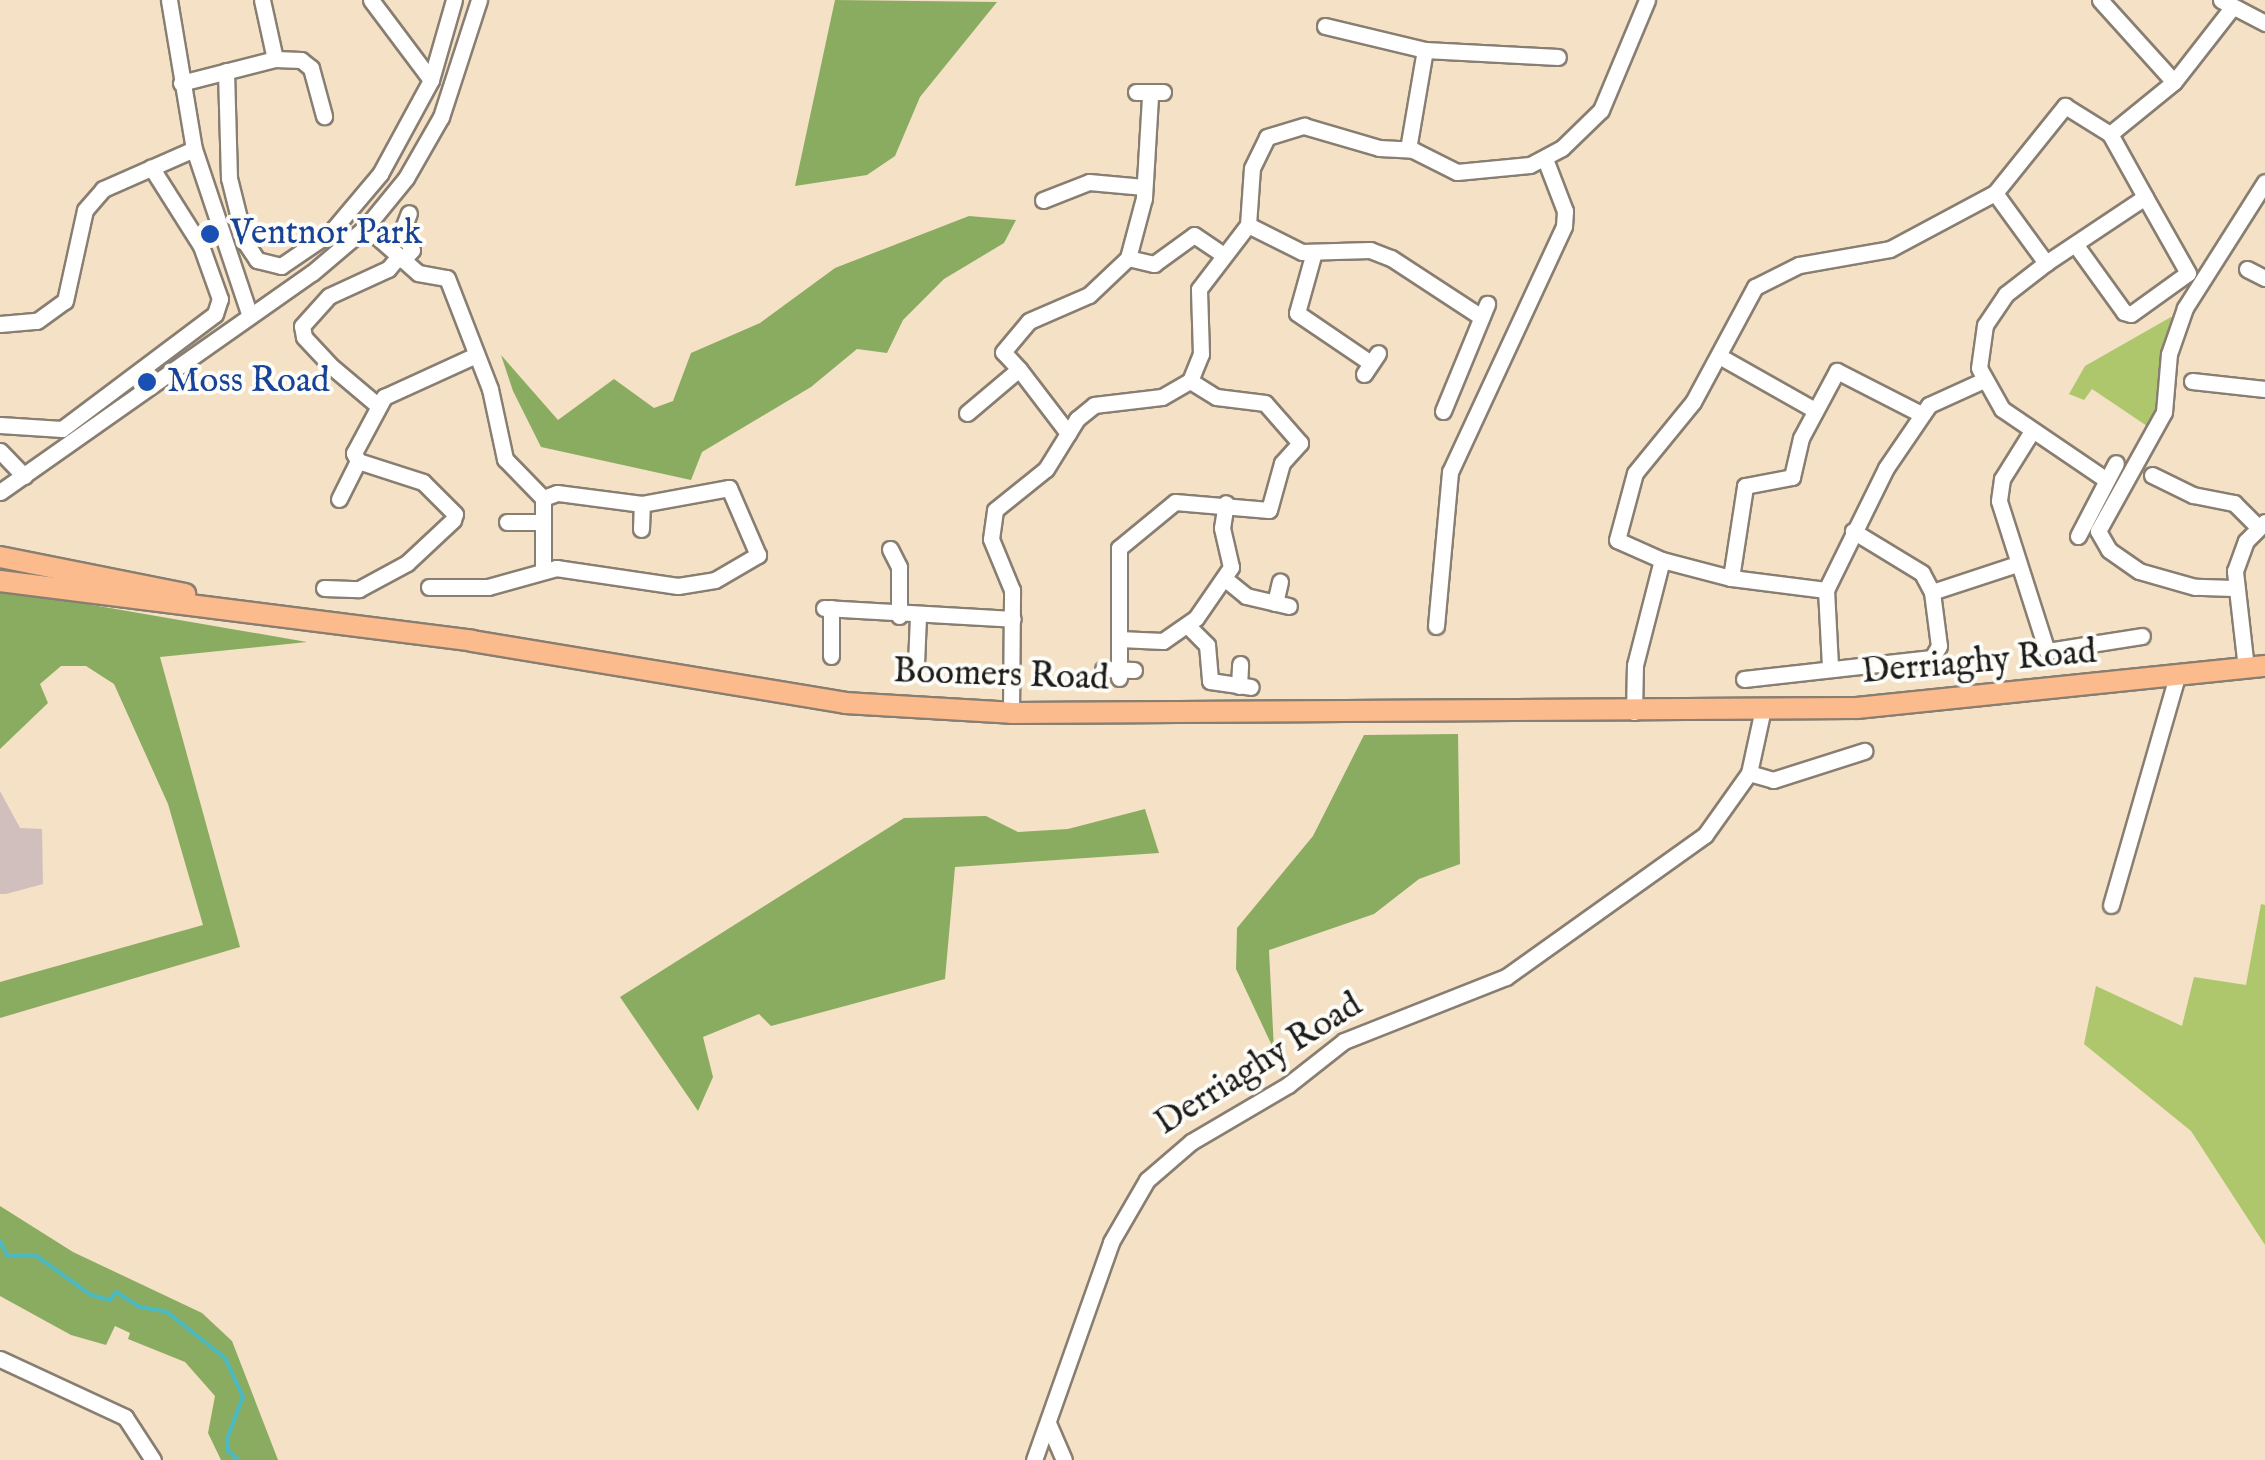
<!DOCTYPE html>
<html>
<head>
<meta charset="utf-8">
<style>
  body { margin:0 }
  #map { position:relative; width:2265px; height:1460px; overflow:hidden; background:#f4e1c6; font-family:"IM FELL English",serif }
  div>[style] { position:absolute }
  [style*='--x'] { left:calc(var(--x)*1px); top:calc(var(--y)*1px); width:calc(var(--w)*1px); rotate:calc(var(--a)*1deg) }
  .industrial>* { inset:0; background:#d1bfbe }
  .green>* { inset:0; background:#aec76c }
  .forest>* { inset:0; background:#8aac60 }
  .stream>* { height:4px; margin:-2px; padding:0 2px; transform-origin:2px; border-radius:2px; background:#4bbac2 }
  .roads { filter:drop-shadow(2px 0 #887e71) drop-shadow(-2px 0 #887e71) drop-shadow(0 2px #887e71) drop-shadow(0 -2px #887e71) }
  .minor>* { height:15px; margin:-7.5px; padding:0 7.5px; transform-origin:7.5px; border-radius:7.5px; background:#fff }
  .major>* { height:20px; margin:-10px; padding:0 10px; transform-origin:10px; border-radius:10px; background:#fbbb8d }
  .dots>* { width:28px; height:28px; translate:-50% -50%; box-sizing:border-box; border:5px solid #fdfcf7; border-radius:50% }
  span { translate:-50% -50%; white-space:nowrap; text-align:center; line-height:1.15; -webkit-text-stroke:8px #fdfcf7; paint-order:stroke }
  .transit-label { font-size:35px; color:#164399 }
  .left { translate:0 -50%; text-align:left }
  .street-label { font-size:35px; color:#1c1c1c }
</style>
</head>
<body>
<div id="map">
  <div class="industrial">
    <i style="clip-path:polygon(0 791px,20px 828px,42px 829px,43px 884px,6px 894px,0 894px)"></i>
  </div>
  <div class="green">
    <i style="clip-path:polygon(2171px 317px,2178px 319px,2150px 428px,2092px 389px,2084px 400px,2069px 394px,2085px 366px)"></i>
    <i style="clip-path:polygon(2261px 904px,2265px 905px,2265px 1245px,2191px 1131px,2084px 1044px,2096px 986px,2182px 1026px,2194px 977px,2246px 985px)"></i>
  </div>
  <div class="forest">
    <i style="clip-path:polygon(835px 0,997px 2px,920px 97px,895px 156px,867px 175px,795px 186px)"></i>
    <i style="clip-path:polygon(969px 216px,1016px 220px,1004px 243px,944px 279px,903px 320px,887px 353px,857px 349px,811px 387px,702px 452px,691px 480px,541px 447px,513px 391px,501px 355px,558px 420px,614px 379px,654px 408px,673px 401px,691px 353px,760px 323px,835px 268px)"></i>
    <i style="clip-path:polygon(0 589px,307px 642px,160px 657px,240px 947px,0 1018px,0 982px,203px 925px,168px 804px,114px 684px,86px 666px,61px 666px,40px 684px,48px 703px,0 749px)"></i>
    <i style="clip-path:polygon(1458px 734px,1460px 864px,1419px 879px,1374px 914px,1269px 950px,1274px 1050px,1236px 969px,1237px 928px,1313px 836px,1364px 735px)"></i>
    <i style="clip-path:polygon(1145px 809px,1159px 853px,955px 867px,945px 979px,771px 1026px,759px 1014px,703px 1037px,713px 1077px,698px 1111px,620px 997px,904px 818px,986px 816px,1018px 832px,1068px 829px)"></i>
    <i style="clip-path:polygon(0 1206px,73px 1252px,202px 1313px,232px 1341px,278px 1460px,221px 1460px,208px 1433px,215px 1396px,185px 1362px,128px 1339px,130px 1333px,115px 1326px,106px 1345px,71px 1335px,0 1296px)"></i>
  </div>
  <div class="stream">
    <i style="--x:0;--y:1241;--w:16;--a:63"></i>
    <i style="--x:7;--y:1255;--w:28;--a:0"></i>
    <i style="--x:35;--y:1255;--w:69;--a:35.5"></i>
    <i style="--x:91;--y:1295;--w:20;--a:15"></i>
    <i style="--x:110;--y:1300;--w:10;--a:-53"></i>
    <i style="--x:116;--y:1292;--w:28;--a:32"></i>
    <i style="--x:140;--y:1307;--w:27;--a:10"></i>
    <i style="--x:167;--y:1312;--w:74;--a:38.4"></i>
    <i style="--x:225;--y:1358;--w:43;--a:65.2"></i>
    <i style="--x:243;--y:1397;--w:42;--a:111"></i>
    <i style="--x:228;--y:1436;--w:15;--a:90"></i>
    <i style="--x:228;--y:1451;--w:13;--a:42"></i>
  </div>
  <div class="roads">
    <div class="minor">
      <i style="--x:169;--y:0;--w:151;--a:80.5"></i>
      <i style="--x:194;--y:149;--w:176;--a:71.5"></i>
      <i style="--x:262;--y:0;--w:60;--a:77.6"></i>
      <i style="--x:371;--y:0;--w:100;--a:53.1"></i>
      <i style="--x:2100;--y:0;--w:110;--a:47.9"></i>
      <i style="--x:2221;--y:0;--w:50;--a:27.6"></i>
      <i style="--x:1325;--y:26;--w:103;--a:13.5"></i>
      <i style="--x:1425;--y:50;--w:133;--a:3"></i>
      <i style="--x:226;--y:71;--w:107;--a:88.4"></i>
      <i style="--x:229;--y:178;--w:66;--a:76"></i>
      <i style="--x:245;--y:242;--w:22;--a:56"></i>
      <i style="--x:257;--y:260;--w:25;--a:14"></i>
      <i style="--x:281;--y:266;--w:60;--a:-34.2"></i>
      <i style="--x:331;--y:232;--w:76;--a:-49.8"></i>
      <i style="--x:380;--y:174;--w:107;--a:-61.5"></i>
      <i style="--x:431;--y:80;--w:83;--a:-74"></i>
      <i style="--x:181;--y:83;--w:97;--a:-14.3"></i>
      <i style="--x:275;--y:59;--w:26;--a:2"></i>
      <i style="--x:301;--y:60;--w:13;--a:39"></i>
      <i style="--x:311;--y:68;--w:50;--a:74.8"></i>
      <i style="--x:1136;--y:92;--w:27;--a:0"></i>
      <i style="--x:2110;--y:134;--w:82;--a:-39.1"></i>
      <i style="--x:2174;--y:82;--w:93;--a:-52"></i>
      <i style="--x:1408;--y:149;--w:100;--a:-80.3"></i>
      <i style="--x:1995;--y:193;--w:87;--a:53.9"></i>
      <i style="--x:1043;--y:200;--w:49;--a:-21.4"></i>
      <i style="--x:1089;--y:182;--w:55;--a:5.2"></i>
      <i style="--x:1248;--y:225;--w:60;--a:26.6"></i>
      <i style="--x:1302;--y:252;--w:68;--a:-1.7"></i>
      <i style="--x:1370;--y:250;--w:22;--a:21"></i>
      <i style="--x:1391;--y:258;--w:108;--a:33.2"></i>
      <i style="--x:366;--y:227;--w:69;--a:41.5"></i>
      <i style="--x:418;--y:273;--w:29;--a:10"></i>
      <i style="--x:447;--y:278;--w:119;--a:68.8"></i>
      <i style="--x:490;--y:389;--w:72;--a:77.9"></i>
      <i style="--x:505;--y:459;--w:54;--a:45.7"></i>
      <i style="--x:543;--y:498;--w:73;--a:90"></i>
      <i style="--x:2075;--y:244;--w:84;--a:54.2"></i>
      <i style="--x:2124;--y:312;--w:7;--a:16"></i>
      <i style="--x:2131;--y:314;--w:70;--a:-35.7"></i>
      <i style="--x:2188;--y:273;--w:87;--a:-119.5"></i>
      <i style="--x:2145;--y:197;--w:119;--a:146.3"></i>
      <i style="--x:2046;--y:263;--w:51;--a:142.2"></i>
      <i style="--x:2006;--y:294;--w:37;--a:124"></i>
      <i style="--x:1985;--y:325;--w:43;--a:97.9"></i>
      <i style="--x:1979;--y:368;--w:47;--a:60.7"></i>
      <i style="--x:2002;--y:409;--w:125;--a:34.2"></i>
      <i style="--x:1314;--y:252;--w:63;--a:105.6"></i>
      <i style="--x:1297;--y:313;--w:87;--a:34.2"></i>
      <i style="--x:1128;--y:258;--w:27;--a:13"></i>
      <i style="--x:1154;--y:264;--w:49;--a:-35.9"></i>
      <i style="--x:1194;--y:235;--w:36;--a:34"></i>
      <i style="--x:403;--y:260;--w:13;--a:-48"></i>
      <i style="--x:412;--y:250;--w:21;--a:-118"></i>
      <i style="--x:402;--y:231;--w:19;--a:-69"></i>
      <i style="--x:2247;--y:269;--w:20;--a:27"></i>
      <i style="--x:0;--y:324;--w:37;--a:-5"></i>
      <i style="--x:37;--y:321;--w:34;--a:-36"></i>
      <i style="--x:65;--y:301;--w:93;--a:-77.6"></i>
      <i style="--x:85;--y:210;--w:28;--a:-49"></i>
      <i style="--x:103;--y:189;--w:99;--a:-23.7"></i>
      <i style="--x:1719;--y:356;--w:110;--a:29.4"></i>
      <i style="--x:1019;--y:369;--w:23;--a:-133"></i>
      <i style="--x:1003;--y:352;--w:40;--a:-50"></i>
      <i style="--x:1029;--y:321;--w:65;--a:-23.4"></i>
      <i style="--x:1089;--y:295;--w:54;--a:-43.5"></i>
      <i style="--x:1128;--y:258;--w:62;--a:-75.1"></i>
      <i style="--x:1144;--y:198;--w:102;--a:-86.6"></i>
      <i style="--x:1364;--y:374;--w:25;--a:-56"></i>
      <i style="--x:2192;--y:381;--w:73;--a:6.3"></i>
      <i style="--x:376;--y:404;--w:57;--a:-139.9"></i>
      <i style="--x:332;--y:367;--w:41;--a:-133"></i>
      <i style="--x:304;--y:337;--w:11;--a:-100"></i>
      <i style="--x:302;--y:326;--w:40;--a:-48"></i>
      <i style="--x:329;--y:296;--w:65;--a:-24.6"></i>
      <i style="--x:388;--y:269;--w:17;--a:-50"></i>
      <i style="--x:1443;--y:411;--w:116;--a:-67.6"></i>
      <i style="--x:967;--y:413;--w:68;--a:-40.2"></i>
      <i style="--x:1019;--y:369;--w:81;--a:52.6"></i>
      <i style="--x:0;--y:425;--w:62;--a:3.7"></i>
      <i style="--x:62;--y:429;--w:191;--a:-36.9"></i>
      <i style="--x:215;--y:314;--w:16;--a:-72"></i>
      <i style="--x:220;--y:299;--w:56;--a:-109.7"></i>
      <i style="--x:201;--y:246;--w:93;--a:-122.3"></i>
      <i style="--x:2032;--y:431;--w:57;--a:122"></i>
      <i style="--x:2002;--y:479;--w:22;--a:98"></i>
      <i style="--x:1999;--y:501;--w:157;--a:72.3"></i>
      <i style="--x:2047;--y:651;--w:96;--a:-9"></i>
      <i style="--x:0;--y:451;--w:35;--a:46"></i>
      <i style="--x:2152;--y:475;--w:46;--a:26"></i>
      <i style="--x:2193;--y:495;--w:42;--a:11"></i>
      <i style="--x:2234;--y:503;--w:34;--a:45"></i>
      <i style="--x:0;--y:492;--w:381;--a:-35.1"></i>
      <i style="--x:312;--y:273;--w:71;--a:-40.4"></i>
      <i style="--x:366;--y:227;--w:63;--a:-50.8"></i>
      <i style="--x:406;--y:178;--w:70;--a:-60.2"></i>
      <i style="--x:441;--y:117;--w:123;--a:-72"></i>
      <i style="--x:339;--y:499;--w:42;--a:-63.4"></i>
      <i style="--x:507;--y:522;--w:36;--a:0"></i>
      <i style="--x:641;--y:529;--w:25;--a:-88"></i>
      <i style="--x:2078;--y:536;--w:82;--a:-62.5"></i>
      <i style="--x:890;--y:549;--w:20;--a:63"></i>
      <i style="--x:899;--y:567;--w:49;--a:90"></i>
      <i style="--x:1662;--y:560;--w:49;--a:-156"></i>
      <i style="--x:1617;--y:540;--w:69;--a:-75"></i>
      <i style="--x:1635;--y:473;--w:92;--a:-50.8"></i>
      <i style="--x:1693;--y:402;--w:131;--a:-61.7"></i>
      <i style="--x:1755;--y:287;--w:49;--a:-26.6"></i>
      <i style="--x:1799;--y:265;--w:92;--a:-10"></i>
      <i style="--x:1890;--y:249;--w:119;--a:-28.1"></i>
      <i style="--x:1995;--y:193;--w:112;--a:-51.2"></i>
      <i style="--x:2065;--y:106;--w:53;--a:31.9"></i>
      <i style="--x:2110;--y:134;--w:72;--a:60.9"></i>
      <i style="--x:1224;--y:578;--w:28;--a:39"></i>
      <i style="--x:1246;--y:596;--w:44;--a:13.1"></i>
      <i style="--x:1731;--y:578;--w:93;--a:-81.3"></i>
      <i style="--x:1745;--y:486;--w:48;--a:-10.8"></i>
      <i style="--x:1792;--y:477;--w:40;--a:-77"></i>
      <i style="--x:1801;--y:438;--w:76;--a:-61.8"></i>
      <i style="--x:1837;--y:371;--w:94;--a:27.1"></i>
      <i style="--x:429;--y:587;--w:59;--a:0"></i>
      <i style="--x:488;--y:587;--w:71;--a:-15.6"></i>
      <i style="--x:556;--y:568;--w:123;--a:8.4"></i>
      <i style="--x:678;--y:586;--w:37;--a:-9"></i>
      <i style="--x:715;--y:580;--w:50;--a:-30.2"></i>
      <i style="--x:758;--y:555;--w:73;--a:-113.4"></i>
      <i style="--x:729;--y:488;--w:88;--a:169.6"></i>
      <i style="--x:642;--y:504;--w:86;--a:-172.6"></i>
      <i style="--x:557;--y:493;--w:15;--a:160"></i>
      <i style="--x:324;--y:588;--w:35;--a:2"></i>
      <i style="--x:359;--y:589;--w:55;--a:-28.4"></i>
      <i style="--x:407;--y:563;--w:63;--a:-43.1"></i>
      <i style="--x:453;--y:520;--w:6;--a:-72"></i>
      <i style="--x:455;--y:514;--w:45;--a:-135"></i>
      <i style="--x:423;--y:482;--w:68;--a:-162.1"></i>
      <i style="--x:358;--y:461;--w:9;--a:-117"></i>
      <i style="--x:354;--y:453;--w:64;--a:-61.8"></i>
      <i style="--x:384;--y:397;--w:99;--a:-24.5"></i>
      <i style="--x:2233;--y:588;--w:38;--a:-178"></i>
      <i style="--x:2195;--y:587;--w:58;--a:-164.1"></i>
      <i style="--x:2139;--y:571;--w:37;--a:-145"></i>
      <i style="--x:2109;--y:550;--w:22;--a:-120"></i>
      <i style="--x:2098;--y:531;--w:136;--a:-61"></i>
      <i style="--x:2164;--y:412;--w:58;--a:-85.1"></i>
      <i style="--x:2169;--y:354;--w:49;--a:-70.8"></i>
      <i style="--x:2185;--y:308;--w:149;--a:-57.6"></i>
      <i style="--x:1932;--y:592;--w:86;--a:-18.2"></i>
      <i style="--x:1275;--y:603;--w:22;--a:-77"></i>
      <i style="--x:824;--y:608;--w:189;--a:3.3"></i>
      <i style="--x:1188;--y:626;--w:27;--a:45"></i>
      <i style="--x:1207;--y:645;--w:36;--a:85"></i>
      <i style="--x:1210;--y:681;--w:41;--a:8.3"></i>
      <i style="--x:1436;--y:626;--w:155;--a:-84.8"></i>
      <i style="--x:1450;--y:472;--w:271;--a:-65.1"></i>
      <i style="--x:1564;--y:226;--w:15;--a:-86"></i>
      <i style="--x:1565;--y:211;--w:56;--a:-111"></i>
      <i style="--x:1119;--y:639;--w:44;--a:2.6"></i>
      <i style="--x:1163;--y:641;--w:40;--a:-34.9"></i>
      <i style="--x:1196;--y:618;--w:62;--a:-55.5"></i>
      <i style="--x:1231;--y:567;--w:40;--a:-103"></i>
      <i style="--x:1222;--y:528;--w:25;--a:-81"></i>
      <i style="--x:831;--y:656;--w:48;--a:-90"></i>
      <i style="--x:916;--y:664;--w:47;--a:-87.6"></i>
      <i style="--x:1830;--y:666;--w:76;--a:-93"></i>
      <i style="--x:1826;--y:590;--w:136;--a:-63.8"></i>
      <i style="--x:1886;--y:468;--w:76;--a:-55.7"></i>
      <i style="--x:1929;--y:405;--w:58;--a:-24.4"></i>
      <i style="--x:2246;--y:668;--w:98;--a:-96.5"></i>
      <i style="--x:2235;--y:571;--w:32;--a:-70"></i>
      <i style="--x:2246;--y:541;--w:27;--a:-45"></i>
      <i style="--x:1103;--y:669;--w:31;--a:2"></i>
      <i style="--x:1119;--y:678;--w:130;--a:-90"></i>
      <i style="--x:1119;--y:548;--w:72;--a:-39.4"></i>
      <i style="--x:1175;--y:502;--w:94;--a:4.9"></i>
      <i style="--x:1269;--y:510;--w:49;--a:-74.5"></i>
      <i style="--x:1282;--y:463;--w:27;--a:-48"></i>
      <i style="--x:1300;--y:443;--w:53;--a:-131.2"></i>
      <i style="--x:1265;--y:403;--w:49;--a:-173"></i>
      <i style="--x:1216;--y:397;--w:31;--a:-148"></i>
      <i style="--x:1744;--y:679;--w:189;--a:-6.4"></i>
      <i style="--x:1932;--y:658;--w:14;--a:-60"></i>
      <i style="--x:1939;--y:646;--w:54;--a:-97.4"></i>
      <i style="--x:1932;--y:592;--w:21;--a:-118"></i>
      <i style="--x:1922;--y:573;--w:81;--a:-148.7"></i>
      <i style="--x:1239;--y:686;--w:22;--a:-87"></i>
      <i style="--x:1634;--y:712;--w:47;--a:-88.8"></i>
      <i style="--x:1635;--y:665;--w:108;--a:-75.6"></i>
      <i style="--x:1662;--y:560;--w:71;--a:14.6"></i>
      <i style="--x:1731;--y:578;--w:96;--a:7.2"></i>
      <i style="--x:1011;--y:713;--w:123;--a:-89.5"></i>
      <i style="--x:1012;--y:590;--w:55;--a:-112.4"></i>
      <i style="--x:991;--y:539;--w:29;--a:-82"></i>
      <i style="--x:995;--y:510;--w:65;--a:-38.8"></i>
      <i style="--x:1046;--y:469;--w:59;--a:-58.2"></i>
      <i style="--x:1077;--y:419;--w:22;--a:-39"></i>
      <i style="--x:1094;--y:405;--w:68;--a:-6.7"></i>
      <i style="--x:1162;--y:397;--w:32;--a:-30"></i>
      <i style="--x:1190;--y:381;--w:29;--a:-68"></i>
      <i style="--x:1201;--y:354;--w:65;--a:-91.8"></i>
      <i style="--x:1199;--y:289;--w:81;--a:-52.6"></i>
      <i style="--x:1248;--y:225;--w:57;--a:-86"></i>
      <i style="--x:1252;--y:168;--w:34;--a:-64"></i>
      <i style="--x:1267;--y:137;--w:39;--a:-17"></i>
      <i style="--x:1304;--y:126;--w:78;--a:16.3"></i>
      <i style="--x:1379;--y:148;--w:34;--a:3"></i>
      <i style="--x:1413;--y:150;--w:49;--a:26.6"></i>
      <i style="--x:1457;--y:172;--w:73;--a:-5.5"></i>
      <i style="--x:1530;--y:165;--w:36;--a:-28"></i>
      <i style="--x:1562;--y:148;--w:54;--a:-44.3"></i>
      <i style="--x:1601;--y:110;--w:119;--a:-67.3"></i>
      <i style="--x:1749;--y:773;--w:25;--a:16"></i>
      <i style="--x:1773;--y:780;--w:96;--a:-17.7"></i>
      <i style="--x:2111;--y:905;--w:237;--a:-73.9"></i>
      <i style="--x:0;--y:1359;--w:138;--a:24.9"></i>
      <i style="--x:125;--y:1417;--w:51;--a:56.9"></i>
      <i style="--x:1048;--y:1423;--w:40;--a:66.6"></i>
      <i style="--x:1034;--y:1460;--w:231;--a:-70.5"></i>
      <i style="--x:1111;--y:1242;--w:72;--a:-59.9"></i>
      <i style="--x:1147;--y:1180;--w:58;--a:-40.8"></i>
      <i style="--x:1191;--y:1142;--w:113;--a:-30.4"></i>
      <i style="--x:1288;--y:1085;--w:71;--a:-38.2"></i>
      <i style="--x:1344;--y:1041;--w:174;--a:-21.6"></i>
      <i style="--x:1506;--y:977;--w:244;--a:-35.5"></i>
      <i style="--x:1705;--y:835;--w:76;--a:-54.6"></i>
      <i style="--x:1749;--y:773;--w:66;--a:-77.7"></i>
    </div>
    <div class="major">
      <i style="--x:0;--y:557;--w:189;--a:11.3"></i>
      <i style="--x:0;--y:581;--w:476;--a:7.2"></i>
      <i style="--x:472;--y:641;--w:378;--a:9.4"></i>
      <i style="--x:845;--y:703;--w:166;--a:3.4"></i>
      <i style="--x:1011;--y:713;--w:846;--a:-0.34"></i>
      <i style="--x:1857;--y:708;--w:410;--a:-5.9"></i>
    </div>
  </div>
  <div class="dots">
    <i style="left:210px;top:234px;background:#1a4fb4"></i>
    <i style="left:147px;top:382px;background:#1a4fb4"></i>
  </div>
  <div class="transit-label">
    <span class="left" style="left:230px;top:234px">Ventnor Park</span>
    <span class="left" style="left:167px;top:382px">Moss Road</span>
  </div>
  <div class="street-label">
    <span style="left:1979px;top:663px;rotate:-5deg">Derriaghy Road</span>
    <span style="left:1001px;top:676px;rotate:2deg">Boomers Road</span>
    <span style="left:1259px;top:1065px;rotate:-32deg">Derriaghy Road</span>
  </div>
</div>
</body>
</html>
